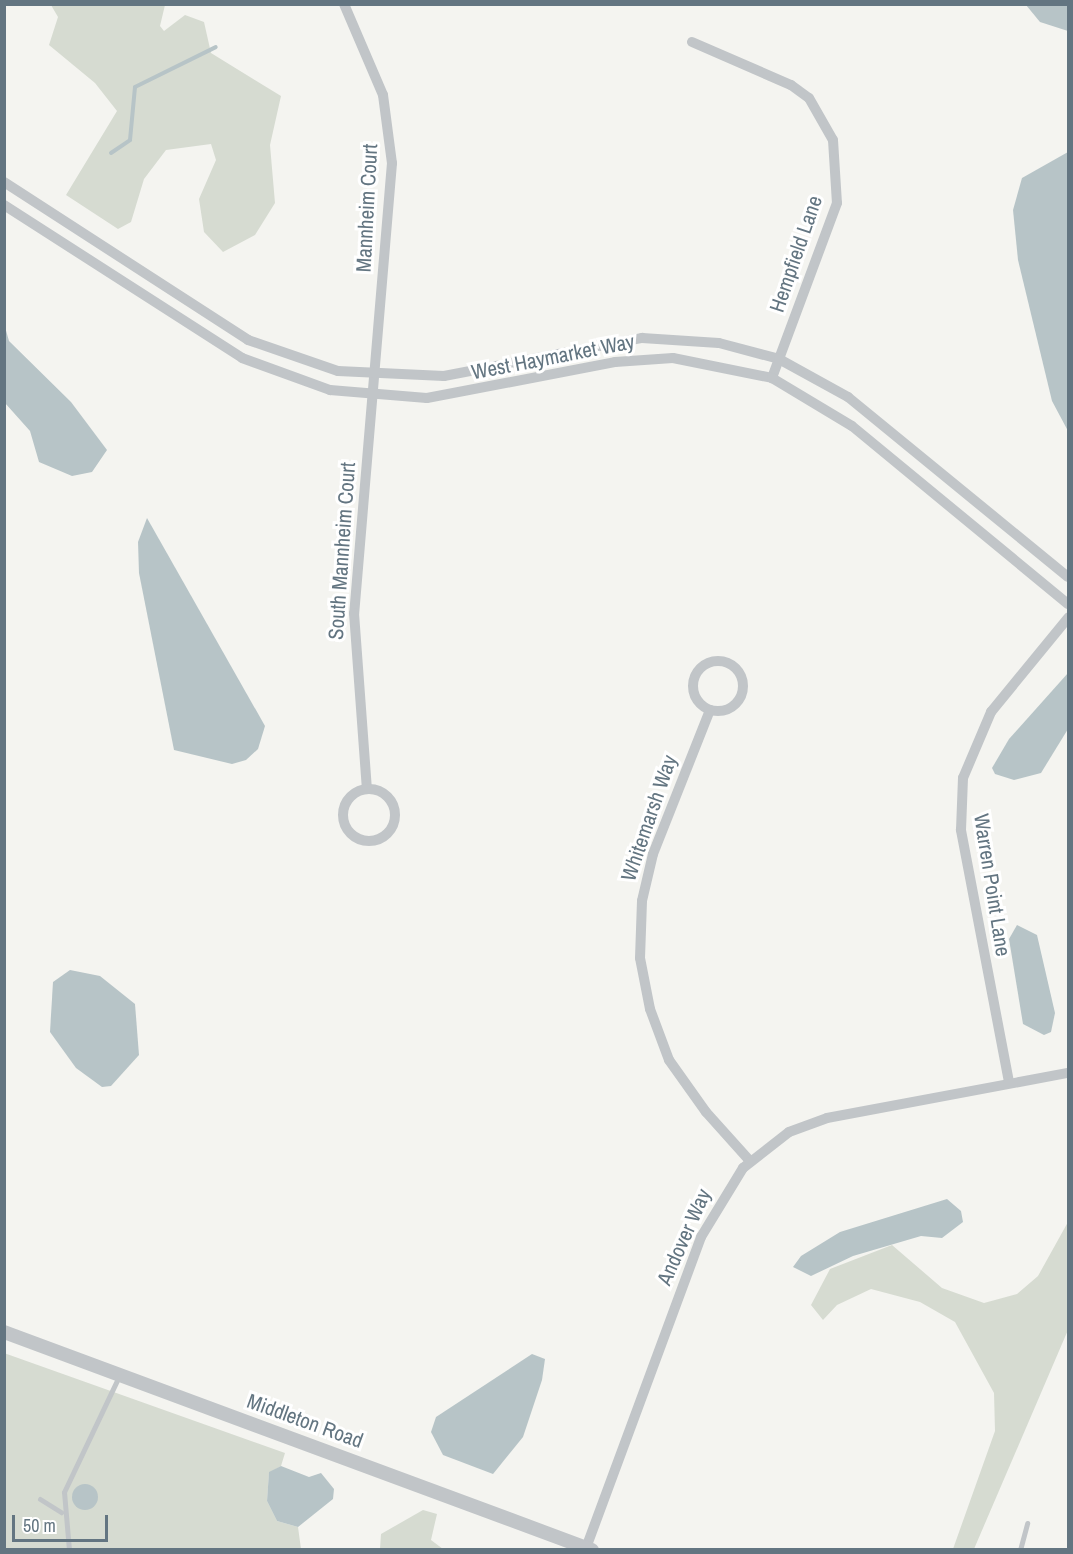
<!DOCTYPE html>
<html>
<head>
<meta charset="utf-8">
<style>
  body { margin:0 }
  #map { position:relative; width:1073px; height:1554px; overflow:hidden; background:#f4f4f0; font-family:"Archivo Narrow",sans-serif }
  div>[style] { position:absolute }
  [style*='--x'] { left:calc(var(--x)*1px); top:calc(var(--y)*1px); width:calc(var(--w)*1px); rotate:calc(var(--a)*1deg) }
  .green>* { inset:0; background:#d6dbd1 }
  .water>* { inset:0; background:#b7c4c7 }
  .round { border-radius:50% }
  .stream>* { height:4px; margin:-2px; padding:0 2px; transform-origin:2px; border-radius:2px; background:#b7c4c7 }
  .service>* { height:5px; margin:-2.5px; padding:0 2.5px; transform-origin:2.5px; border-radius:2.5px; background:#c1c5c8 }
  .minor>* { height:10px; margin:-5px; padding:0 5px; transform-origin:5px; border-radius:5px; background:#c1c5c8 }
  .minor>.ring { margin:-5px; padding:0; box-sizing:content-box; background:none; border:10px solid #c1c5c8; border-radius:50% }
  .tertiary>* { height:14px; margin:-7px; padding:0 7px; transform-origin:7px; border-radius:7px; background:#c1c5c8 }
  span { translate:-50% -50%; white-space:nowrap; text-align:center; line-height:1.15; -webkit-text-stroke:6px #fff; paint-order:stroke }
  .street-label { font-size:21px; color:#637581 }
  .frame { position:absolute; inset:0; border:6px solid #637581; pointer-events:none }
  .scale { position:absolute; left:12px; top:1515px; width:96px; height:27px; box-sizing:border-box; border:3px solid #637581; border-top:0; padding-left:8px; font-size:18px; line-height:21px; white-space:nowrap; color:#637581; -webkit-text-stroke:4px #fff; paint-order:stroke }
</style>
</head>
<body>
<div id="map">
  <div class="green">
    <i style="clip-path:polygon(51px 5px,165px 5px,160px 26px,164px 31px,185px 15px,204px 22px,211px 53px,281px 96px,270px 145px,275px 203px,255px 235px,223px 252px,204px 232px,199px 199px,216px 160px,211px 144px,166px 150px,144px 179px,131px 222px,118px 229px,66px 195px,117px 111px,95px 83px,49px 45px,58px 17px)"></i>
    <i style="clip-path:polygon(1068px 1222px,1068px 1330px,974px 1549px,953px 1549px,995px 1431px,994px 1393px,955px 1322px,920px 1302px,871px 1289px,837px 1305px,823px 1320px,811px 1305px,830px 1269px,892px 1245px,942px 1288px,984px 1303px,1017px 1294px,1038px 1276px)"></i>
    <i style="clip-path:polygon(4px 1353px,285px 1453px,281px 1466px,269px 1473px,267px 1501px,277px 1521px,298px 1527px,301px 1549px,5px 1549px)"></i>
    <i style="clip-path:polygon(423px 1510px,437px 1514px,431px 1540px,443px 1549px,380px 1549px,381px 1534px)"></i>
  </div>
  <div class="water">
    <i style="clip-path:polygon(1026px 5px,1068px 5px,1068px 31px,1040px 22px)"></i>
    <i style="clip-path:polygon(1068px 152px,1068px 431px,1052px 401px,1018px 260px,1013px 210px,1022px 178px)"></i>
    <i style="clip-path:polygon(5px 327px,9px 341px,71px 402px,107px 450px,92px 472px,72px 476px,39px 462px,30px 431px,5px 403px)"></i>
    <i style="clip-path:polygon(147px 518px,265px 726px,258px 749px,246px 760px,232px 764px,174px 750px,139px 573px,138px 542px)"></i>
    <i style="clip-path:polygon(1068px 673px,1068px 729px,1041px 773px,1014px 780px,995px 774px,992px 768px,1009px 739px)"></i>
    <i style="clip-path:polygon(1017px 925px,1037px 935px,1055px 1013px,1051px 1032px,1044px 1035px,1023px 1024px,1009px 939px)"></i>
    <i style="clip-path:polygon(70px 970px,100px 976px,135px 1004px,139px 1055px,111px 1086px,102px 1087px,76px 1068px,50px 1032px,53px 982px)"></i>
    <i style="clip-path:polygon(947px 1199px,961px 1211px,963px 1222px,942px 1238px,921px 1236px,853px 1256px,811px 1276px,793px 1267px,801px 1256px,840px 1232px)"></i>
    <i style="clip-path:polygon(532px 1354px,545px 1359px,542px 1380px,523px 1437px,493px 1474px,443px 1455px,431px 1432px,436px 1417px)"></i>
    <i style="clip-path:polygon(281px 1466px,309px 1477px,321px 1473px,334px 1489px,333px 1499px,298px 1527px,277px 1521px,267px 1501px,269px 1472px)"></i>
    <i class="round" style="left:72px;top:1484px;width:26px;height:26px"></i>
  </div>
  <div class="stream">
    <i style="--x:111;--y:153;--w:23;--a:-34"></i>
    <i style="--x:130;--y:140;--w:53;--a:-84.6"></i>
    <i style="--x:135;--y:87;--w:90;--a:-26.3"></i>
  </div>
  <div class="service">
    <i style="--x:40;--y:1499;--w:25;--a:32"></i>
    <i style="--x:69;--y:1550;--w:58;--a:-94.9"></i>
    <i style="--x:64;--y:1492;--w:128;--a:-64.6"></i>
    <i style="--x:1020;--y:1550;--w:28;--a:-75"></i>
  </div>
  <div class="minor">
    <i style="--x:344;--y:4;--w:99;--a:66.8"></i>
    <i style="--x:383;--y:95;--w:69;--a:82.5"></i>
    <i style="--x:392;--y:163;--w:452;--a:94.8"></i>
    <i style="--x:354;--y:613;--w:176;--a:85.8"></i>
    <i style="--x:692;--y:42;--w:108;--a:23.5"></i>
    <i style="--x:791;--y:85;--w:22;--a:36"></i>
    <i style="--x:809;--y:98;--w:48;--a:60.3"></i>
    <i style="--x:833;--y:140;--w:63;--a:86.4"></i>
    <i style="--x:837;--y:203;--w:187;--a:110.4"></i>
    <i style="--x:4;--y:182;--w:291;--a:32.9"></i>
    <i style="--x:248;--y:340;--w:95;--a:19"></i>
    <i style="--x:338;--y:371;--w:106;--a:2.7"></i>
    <i style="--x:444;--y:376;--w:202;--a:-10.9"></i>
    <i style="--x:642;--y:338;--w:77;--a:3.7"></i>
    <i style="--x:719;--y:343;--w:62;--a:14.9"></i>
    <i style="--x:779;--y:359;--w:79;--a:28.8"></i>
    <i style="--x:848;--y:397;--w:284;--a:39.3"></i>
    <i style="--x:4;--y:205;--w:283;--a:32.7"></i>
    <i style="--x:242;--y:358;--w:94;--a:20"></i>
    <i style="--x:330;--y:390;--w:97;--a:4.7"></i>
    <i style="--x:427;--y:398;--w:191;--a:-10.8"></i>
    <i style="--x:615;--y:362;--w:58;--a:-3.9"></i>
    <i style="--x:673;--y:358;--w:101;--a:11.4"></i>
    <i style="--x:772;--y:378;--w:93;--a:31"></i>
    <i style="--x:852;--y:426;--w:280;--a:39.5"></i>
    <i class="ring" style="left:693px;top:661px;width:40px;height:40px"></i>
    <i style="--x:710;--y:710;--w:155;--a:111.6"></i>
    <i style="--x:653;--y:854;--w:48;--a:103.2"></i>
    <i style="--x:642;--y:901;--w:57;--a:92"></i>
    <i style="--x:640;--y:958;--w:52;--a:78.9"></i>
    <i style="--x:650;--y:1009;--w:54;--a:69.6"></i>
    <i style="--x:669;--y:1060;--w:64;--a:54.6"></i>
    <i style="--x:706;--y:1112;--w:66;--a:48.1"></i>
    <i class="ring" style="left:343px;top:789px;width:42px;height:42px"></i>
    <i style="--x:1009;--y:1082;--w:257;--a:-100.8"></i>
    <i style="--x:961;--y:830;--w:52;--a:-87.8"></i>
    <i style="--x:963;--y:778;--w:72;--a:-67"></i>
    <i style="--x:991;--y:712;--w:122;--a:-50.7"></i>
    <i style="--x:586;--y:1548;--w:332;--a:-69.7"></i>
    <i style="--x:701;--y:1237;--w:81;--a:-58.7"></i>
    <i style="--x:743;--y:1168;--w:58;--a:-38"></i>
    <i style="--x:789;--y:1132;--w:40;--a:-20.2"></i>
    <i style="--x:827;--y:1118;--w:245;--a:-10.6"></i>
  </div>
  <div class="tertiary">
    <i style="--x:4;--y:1332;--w:627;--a:20.34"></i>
  </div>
  <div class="street-label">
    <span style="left:367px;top:208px;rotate:-87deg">Mannheim Court</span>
    <span style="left:796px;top:254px;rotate:-71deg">Hempfield Lane</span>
    <span style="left:553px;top:357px;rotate:-11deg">West Haymarket Way</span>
    <span style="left:342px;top:551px;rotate:-86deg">South Mannheim Court</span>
    <span style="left:649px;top:818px;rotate:-71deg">Whitemarsh Way</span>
    <span style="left:992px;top:885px;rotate:81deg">Warren Point Lane</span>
    <span style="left:684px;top:1237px;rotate:-66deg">Andover Way</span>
    <span style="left:305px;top:1421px;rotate:20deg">Middleton Road</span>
  </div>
  <div class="frame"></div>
  <div class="scale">50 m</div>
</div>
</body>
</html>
